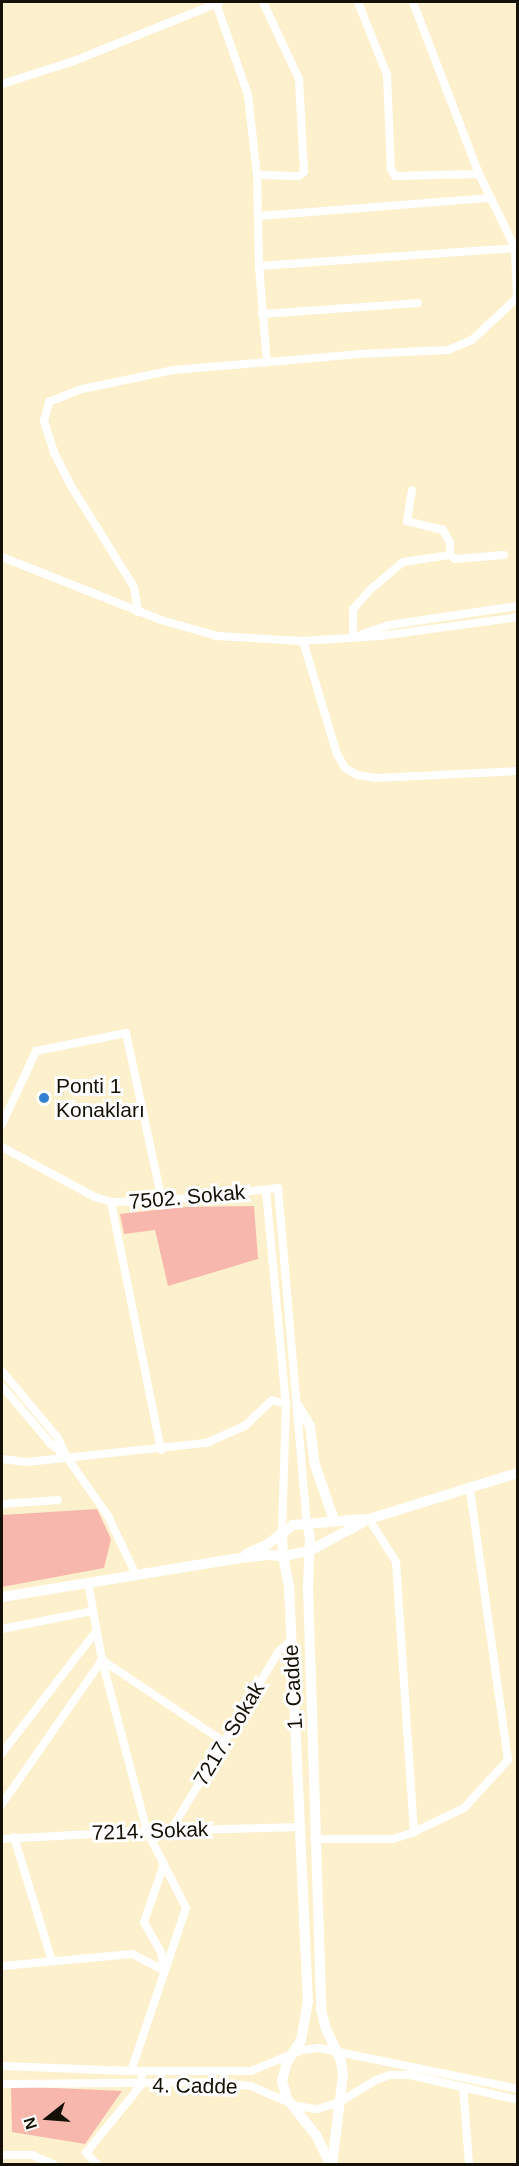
<!DOCTYPE html>
<html>
<head>
<meta charset="utf-8">
<style>
  body { margin:0 }
  #map { position:relative; width:519px; height:2166px; overflow:hidden; background:#fdf1cd; font-family:Helvetica,sans-serif }
  div>[style] { position:absolute }
  [style*='--x'] { left:calc(var(--x)*1px); top:calc(var(--y)*1px); width:calc(var(--w)*1px); rotate:calc(var(--a)*1deg) }
  .green>* { inset:0; background:#f8b7ad }
  .minor>* { height:8px; margin:-4px; padding:0 4px; transform-origin:4px; border-radius:4px; background:#fff }
  .major>* { height:10px; margin:-5px; padding:0 5px; transform-origin:5px; border-radius:5px; background:#fff }
  .dots>* { width:16px; height:16px; translate:-50% -50%; box-sizing:border-box; border:3px solid #fff; border-radius:50% }
  span { translate:-50% -50%; white-space:nowrap; text-align:center; line-height:1.15; -webkit-text-stroke:6px #fff; paint-order:stroke }
  .poi-label { font-size:21px; color:#151105 }
  .left { translate:0 -50%; text-align:left }
  .street-label { font-size:21px; color:#151105 }
  .frame { position:absolute; inset:0; border:3px solid #151105; pointer-events:none }
  .north { position:absolute; left:18px; top:2088px; width:60px; height:60px; -webkit-text-stroke:4px #fff; paint-order:stroke; rotate:253deg; font-size:16px; font-weight:700; line-height:24px; text-align:center; color:#151105 }
  .north::after { content:''; display:block; margin:auto; width:21px; height:27px; background:#151105; clip-path:polygon(50% 0,100% 100%,50% 72%,0 100%) }
</style>
</head>
<body>
<div id="map">
  <div class="green">
    <i style="clip-path:polygon(254px 1206px,258px 1259px,168px 1286px,155px 1230px,124px 1234px,120px 1214px,183px 1207px)"></i>
    <i style="clip-path:polygon(97px 1509px,111px 1539px,104px 1568px,2px 1587px,2px 1515px)"></i>
    <i style="clip-path:polygon(11px 2086px,122px 2091px,85px 2144px,12px 2132px)"></i>
  </div>
  <div class="minor">
    <i style="--x:358;--y:2;--w:79;--a:68.3"></i>
    <i style="--x:387;--y:75;--w:94;--a:87.6"></i>
    <i style="--x:391;--y:169;--w:8;--a:60"></i>
    <i style="--x:395;--y:176;--w:84;--a:-1.4"></i>
    <i style="--x:216;--y:3;--w:97;--a:70.8"></i>
    <i style="--x:248;--y:95;--w:81;--a:83.6"></i>
    <i style="--x:257;--y:175;--w:91;--a:88.7"></i>
    <i style="--x:259;--y:266;--w:97;--a:85.3"></i>
    <i style="--x:2;--y:84;--w:76;--a:-17.7"></i>
    <i style="--x:74;--y:61;--w:157;--a:-22"></i>
    <i style="--x:257;--y:175;--w:42;--a:1.4"></i>
    <i style="--x:299;--y:176;--w:6;--a:-39"></i>
    <i style="--x:304;--y:172;--w:93;--a:-93.1"></i>
    <i style="--x:299;--y:79;--w:85;--a:-115.1"></i>
    <i style="--x:260;--y:216;--w:231;--a:-4.5"></i>
    <i style="--x:259;--y:266;--w:260;--a:-4"></i>
    <i style="--x:262;--y:314;--w:156;--a:-4"></i>
    <i style="--x:450;--y:555;--w:6;--a:39"></i>
    <i style="--x:455;--y:559;--w:49;--a:-4.7"></i>
    <i style="--x:2;--y:557;--w:171;--a:21.6"></i>
    <i style="--x:161;--y:620;--w:58;--a:15.9"></i>
    <i style="--x:217;--y:636;--w:86;--a:3.3"></i>
    <i style="--x:303;--y:641;--w:77;--a:-3.7"></i>
    <i style="--x:380;--y:636;--w:139;--a:-7.8"></i>
    <i style="--x:138;--y:612;--w:25;--a:-99"></i>
    <i style="--x:134;--y:587;--w:121;--a:-121.9"></i>
    <i style="--x:70;--y:484;--w:36;--a:-117"></i>
    <i style="--x:54;--y:452;--w:33;--a:-108"></i>
    <i style="--x:44;--y:421;--w:20;--a:-75"></i>
    <i style="--x:49;--y:402;--w:35;--a:-22"></i>
    <i style="--x:82;--y:389;--w:94;--a:-11.7"></i>
    <i style="--x:174;--y:370;--w:186;--a:-4.9"></i>
    <i style="--x:359;--y:354;--w:89;--a:-2.6"></i>
    <i style="--x:448;--y:350;--w:26;--a:-23"></i>
    <i style="--x:472;--y:340;--w:62;--a:-43"></i>
    <i style="--x:517;--y:298;--w:50;--a:-92.3"></i>
    <i style="--x:515;--y:248;--w:82;--a:-115.9"></i>
    <i style="--x:479;--y:174;--w:184;--a:-111"></i>
    <i style="--x:362;--y:634;--w:28;--a:-18"></i>
    <i style="--x:389;--y:625;--w:130;--a:-8.4"></i>
    <i style="--x:353;--y:637;--w:28;--a:-90"></i>
    <i style="--x:353;--y:609;--w:28;--a:-48"></i>
    <i style="--x:372;--y:588;--w:40;--a:-40"></i>
    <i style="--x:403;--y:562;--w:48;--a:-8.5"></i>
    <i style="--x:450;--y:555;--w:12;--a:-90"></i>
    <i style="--x:450;--y:543;--w:15;--a:-118"></i>
    <i style="--x:443;--y:530;--w:37;--a:-166"></i>
    <i style="--x:407;--y:521;--w:31;--a:-81"></i>
    <i style="--x:303;--y:641;--w:118;--a:73.3"></i>
    <i style="--x:337;--y:754;--w:16;--a:60"></i>
    <i style="--x:345;--y:768;--w:14;--a:30"></i>
    <i style="--x:357;--y:775;--w:19;--a:9"></i>
    <i style="--x:376;--y:778;--w:142;--a:-2.8"></i>
    <i style="--x:2;--y:1124;--w:81;--a:-65"></i>
    <i style="--x:36;--y:1051;--w:92;--a:-11.3"></i>
    <i style="--x:126;--y:1033;--w:172;--a:77.9"></i>
    <i style="--x:2;--y:1147;--w:106;--a:28.3"></i>
    <i style="--x:95;--y:1197;--w:17;--a:17"></i>
    <i style="--x:111;--y:1202;--w:51;--a:-1.1"></i>
    <i style="--x:162;--y:1201;--w:117;--a:-6.4"></i>
    <i style="--x:278;--y:1188;--w:337;--a:85.1"></i>
    <i style="--x:266;--y:1190;--w:215;--a:84.7"></i>
    <i style="--x:286;--y:1404;--w:128;--a:91.8"></i>
    <i style="--x:111;--y:1202;--w:253;--a:78.6"></i>
    <i style="--x:2;--y:1371;--w:87;--a:50.1"></i>
    <i style="--x:58;--y:1438;--w:20;--a:66"></i>
    <i style="--x:66;--y:1456;--w:73;--a:55"></i>
    <i style="--x:108;--y:1516;--w:65;--a:64.6"></i>
    <i style="--x:2;--y:1386;--w:76;--a:49.8"></i>
    <i style="--x:51;--y:1444;--w:16;--a:40"></i>
    <i style="--x:2;--y:1459;--w:25;--a:7"></i>
    <i style="--x:27;--y:1462;--w:180;--a:-6.1"></i>
    <i style="--x:206;--y:1443;--w:43;--a:-23.6"></i>
    <i style="--x:245;--y:1426;--w:37;--a:-44"></i>
    <i style="--x:272;--y:1400;--w:15;--a:16"></i>
    <i style="--x:2;--y:1504;--w:56;--a:-4.1"></i>
    <i style="--x:369;--y:1519;--w:51;--a:57.9"></i>
    <i style="--x:396;--y:1562;--w:271;--a:86.2"></i>
    <i style="--x:88;--y:1582;--w:79;--a:79.8"></i>
    <i style="--x:102;--y:1660;--w:177;--a:75.3"></i>
    <i style="--x:147;--y:1831;--w:86;--a:63.1"></i>
    <i style="--x:186;--y:1908;--w:172;--a:108.6"></i>
    <i style="--x:2;--y:1629;--w:93;--a:-11.2"></i>
    <i style="--x:2;--y:1753;--w:155;--a:-52.3"></i>
    <i style="--x:2;--y:1804;--w:175;--a:-55.2"></i>
    <i style="--x:102;--y:1660;--w:146;--a:33.8"></i>
    <i style="--x:171;--y:1830;--w:209;--a:-58.9"></i>
    <i style="--x:279;--y:1651;--w:16;--a:-40"></i>
    <i style="--x:14;--y:1837;--w:130;--a:73"></i>
    <i style="--x:2;--y:1839;--w:145;--a:-3.2"></i>
    <i style="--x:147;--y:1831;--w:152;--a:-1.5"></i>
    <i style="--x:314;--y:1839;--w:79;--a:0"></i>
    <i style="--x:393;--y:1839;--w:22;--a:-18"></i>
    <i style="--x:414;--y:1832;--w:55;--a:-25.6"></i>
    <i style="--x:464;--y:1808;--w:65;--a:-47.5"></i>
    <i style="--x:508;--y:1760;--w:273;--a:-98"></i>
    <i style="--x:2;--y:1966;--w:131;--a:-5.3"></i>
    <i style="--x:132;--y:1954;--w:36;--a:27"></i>
    <i style="--x:164;--y:1969;--w:17;--a:-100"></i>
    <i style="--x:161;--y:1952;--w:34;--a:-120"></i>
    <i style="--x:144;--y:1922;--w:61;--a:-71"></i>
    <i style="--x:2;--y:2066;--w:129;--a:2.2"></i>
    <i style="--x:131;--y:2071;--w:120;--a:0"></i>
    <i style="--x:251;--y:2071;--w:55;--a:-22.4"></i>
    <i style="--x:302;--y:2050;--w:17;--a:-7"></i>
    <i style="--x:319;--y:2048;--w:203;--a:11.6"></i>
    <i style="--x:2;--y:2084;--w:211;--a:-0.5"></i>
    <i style="--x:213;--y:2082;--w:38;--a:6"></i>
    <i style="--x:251;--y:2086;--w:50;--a:23.5"></i>
    <i style="--x:297;--y:2106;--w:20;--a:9"></i>
    <i style="--x:317;--y:2109;--w:22;--a:-16"></i>
    <i style="--x:338;--y:2103;--w:44;--a:-31.2"></i>
    <i style="--x:376;--y:2080;--w:15;--a:-20"></i>
    <i style="--x:390;--y:2075;--w:20;--a:0"></i>
    <i style="--x:410;--y:2075;--w:111;--a:13"></i>
    <i style="--x:463;--y:2087;--w:77;--a:85.5"></i>
    <i style="--x:2;--y:2155;--w:30;--a:0"></i>
    <i style="--x:32;--y:2155;--w:23;--a:23"></i>
    <i style="--x:97;--y:2164;--w:16;--a:-135"></i>
    <i style="--x:86;--y:2153;--w:87;--a:-51"></i>
    <i style="--x:141;--y:2085;--w:14;--a:-86"></i>
  </div>
  <div class="major">
    <i style="--x:298;--y:1406;--w:23;--a:59"></i>
    <i style="--x:310;--y:1426;--w:39;--a:83"></i>
    <i style="--x:315;--y:1465;--w:58;--a:70.9"></i>
    <i style="--x:307;--y:1524;--w:13;--a:77"></i>
    <i style="--x:310;--y:1537;--w:49;--a:92.3"></i>
    <i style="--x:308;--y:1586;--w:423;--a:88.2"></i>
    <i style="--x:321;--y:2009;--w:21;--a:76"></i>
    <i style="--x:326;--y:2029;--w:35;--a:65"></i>
    <i style="--x:341;--y:2061;--w:14;--a:82"></i>
    <i style="--x:343;--y:2075;--w:90;--a:97"></i>
    <i style="--x:282;--y:1532;--w:24;--a:88"></i>
    <i style="--x:283;--y:1556;--w:32;--a:79"></i>
    <i style="--x:289;--y:1587;--w:414;--a:87.4"></i>
    <i style="--x:308;--y:2001;--w:40;--a:100"></i>
    <i style="--x:301;--y:2040;--w:26;--a:122"></i>
    <i style="--x:287;--y:2062;--w:20;--a:105"></i>
    <i style="--x:282;--y:2081;--w:19;--a:74"></i>
    <i style="--x:287;--y:2099;--w:46;--a:51.1"></i>
    <i style="--x:316;--y:2135;--w:32;--a:64"></i>
    <i style="--x:246;--y:1554;--w:24;--a:-24"></i>
    <i style="--x:268;--y:1544;--w:31;--a:-37"></i>
    <i style="--x:293;--y:1525;--w:72;--a:-4.8"></i>
    <i style="--x:2;--y:1597;--w:235;--a:-9.3"></i>
    <i style="--x:234;--y:1559;--w:35;--a:-7"></i>
    <i style="--x:269;--y:1555;--w:14;--a:4"></i>
    <i style="--x:283;--y:1556;--w:26;--a:-11"></i>
    <i style="--x:309;--y:1551;--w:68;--a:-28.1"></i>
    <i style="--x:369;--y:1519;--w:156;--a:-17.2"></i>
  </div>
  <div class="dots">
    <i style="left:44px;top:1098px;background:#3181d1"></i>
  </div>
  <div class="poi-label">
    <span class="left" style="left:56px;top:1098px">Ponti 1<br>Konakları</span>
  </div>
  <div class="street-label">
    <span style="left:187px;top:1197px;rotate:-5deg">7502. Sokak</span>
    <span style="left:293px;top:1687px;rotate:-93deg">1. Cadde</span>
    <span style="left:229px;top:1734px;rotate:-59deg">7217. Sokak</span>
    <span style="left:150px;top:1831px;rotate:-2deg">7214. Sokak</span>
    <span style="left:195px;top:2086px;rotate:1deg">4. Cadde</span>
  </div>
  <div class="frame"></div>
  <div class="north">N</div>
</div>
</body>
</html>
